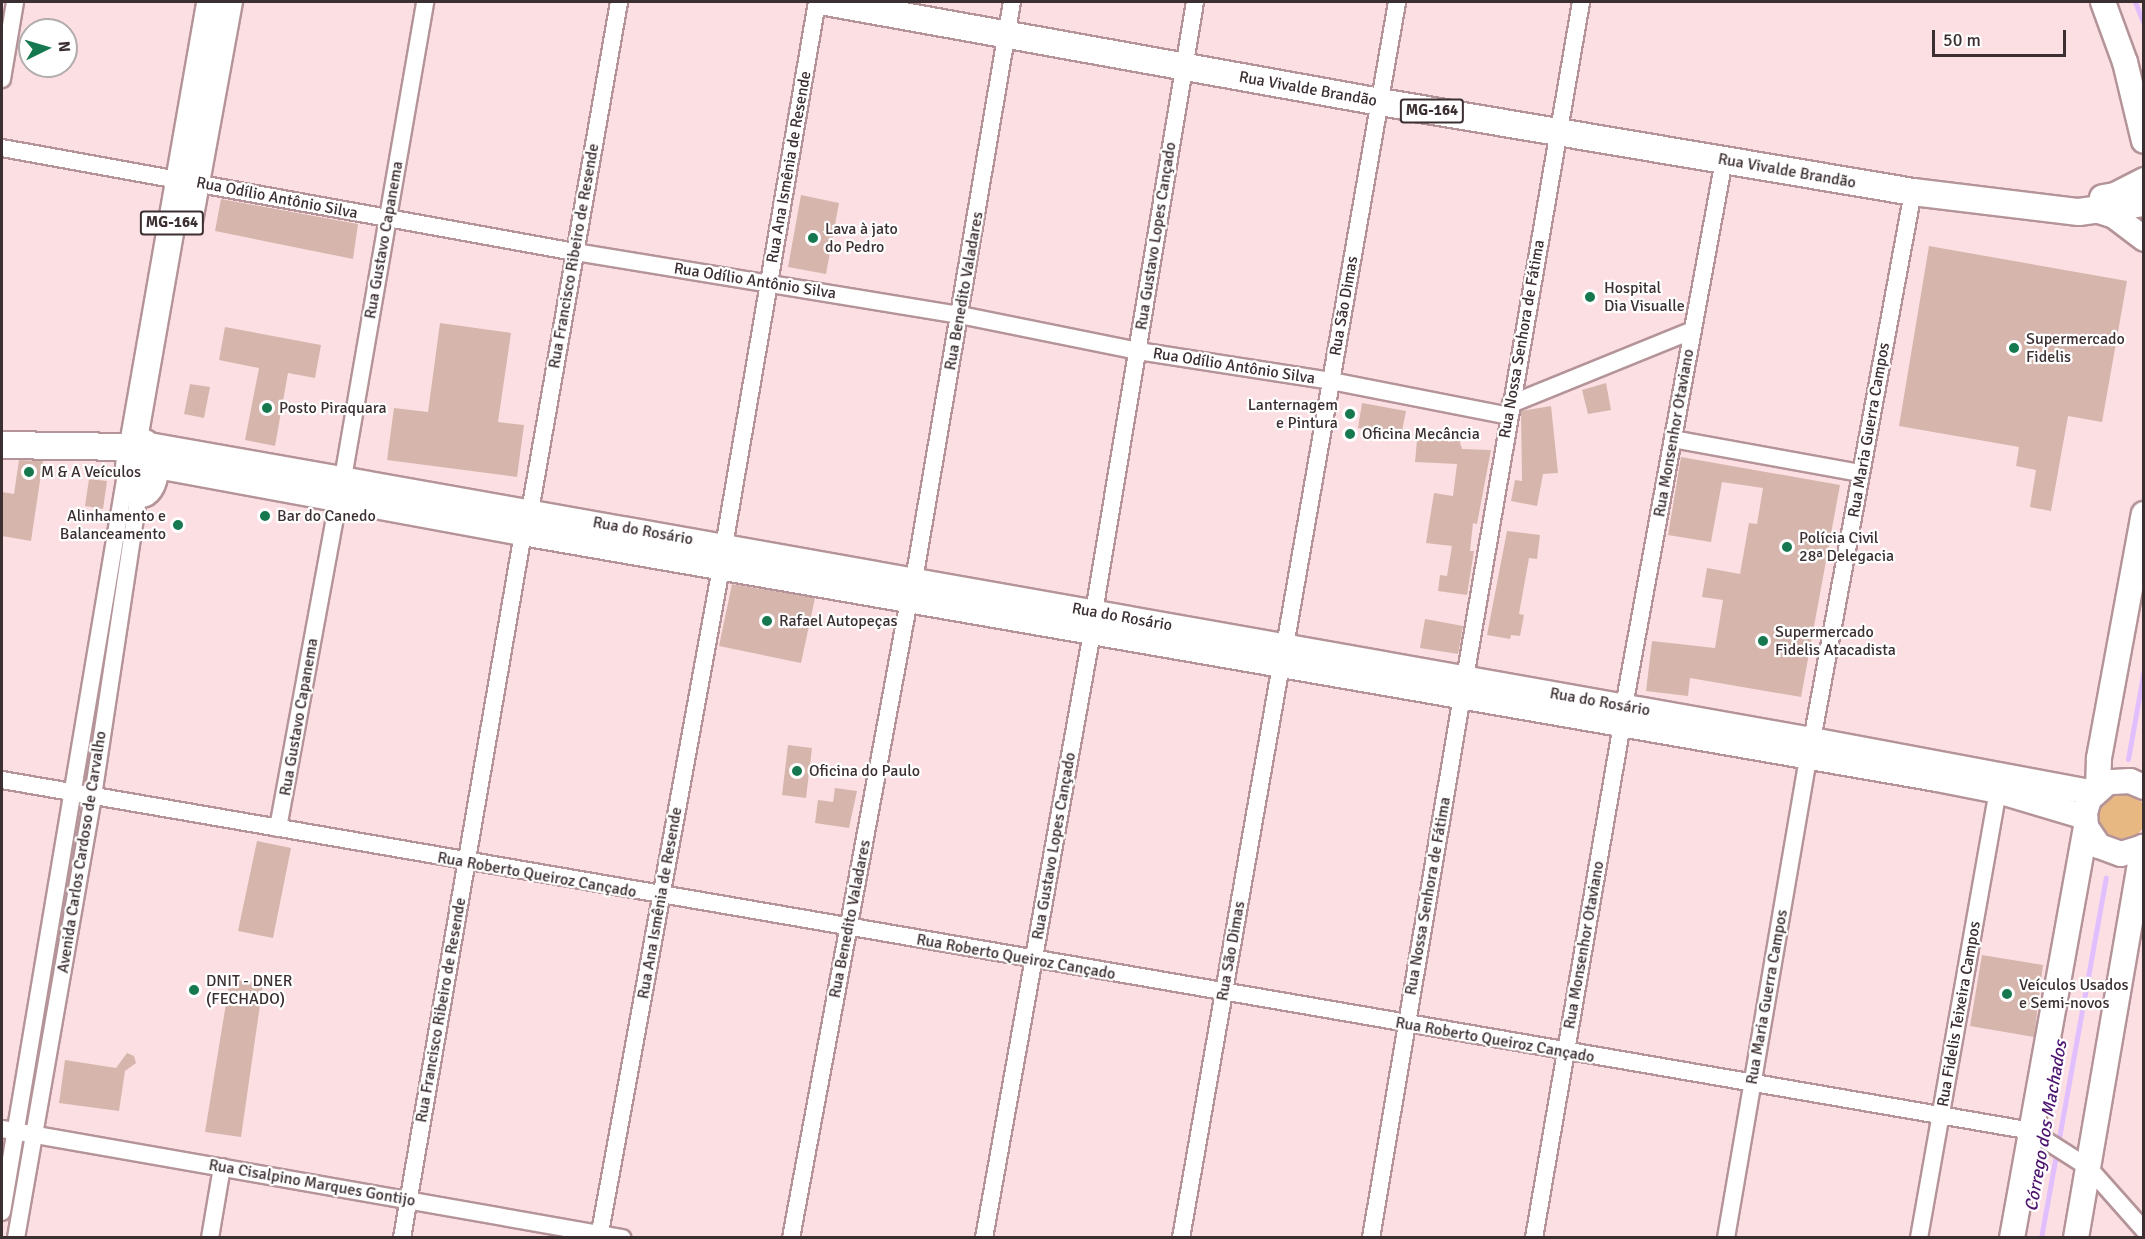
<!DOCTYPE html>
<html>
<head>
<meta charset="utf-8">
<style>
  body { margin:0 }
  #map { position:relative; width:2145px; height:1239px; overflow:hidden; background:#fcdfe3; font-family:Signika,sans-serif }
  div>[style] { position:absolute }
  [style*='--x'] { left:calc(var(--x)*1px); top:calc(var(--y)*1px); width:calc(var(--w)*1px); rotate:calc(var(--a)*1deg) }
  .green>* { inset:0; background:#e8b882 }
  .round { border-radius:50% }
  .stream>* { height:5px; margin:-2.5px; padding:0 2.5px; transform-origin:2.5px; border-radius:2.5px; background:#e1bfff }
  .building>* { inset:0; background:#d6b6ac }
  .roads { filter:drop-shadow(2px 0 #b49498) drop-shadow(-2px 0 #b49498) drop-shadow(0 2px #b49498) drop-shadow(0 -2px #b49498) }
  .street>* { height:16px; margin:-8px; padding:0 8px; transform-origin:8px; border-radius:8px; background:#fff }
  .secondary>* { height:24px; margin:-12px; padding:0 12px; transform-origin:12px; border-radius:12px; background:#fff }
  .primary>* { height:26px; margin:-13px; padding:0 13px; transform-origin:13px; border-radius:13px; background:#fff }
  .primary>.ring { margin:-13px; padding:0; box-sizing:content-box; background:none; border:26px solid #fff; border-radius:50% }
  .dots>* { width:16px; height:16px; translate:-50% -50%; box-sizing:border-box; border:3px solid #fff; border-radius:50% }
  span { translate:-50% -50%; white-space:nowrap; text-align:center; line-height:1.15; -webkit-text-stroke:4.5px #fff; paint-order:stroke }
  .shield-label span { padding:2px 4px; background:#fff; border:2px solid; border-radius:4px; -webkit-text-stroke-width:0 }
  .shield-label { font-size:15px; color:#3c2f31; font-weight:700 }
  .street-label { font-size:16px; color:#3c2f31 }
  .poi-label { font-size:16px; color:#3c2f31 }
  .left { translate:0 -50%; text-align:left }
  .right { translate:-100% -50%; text-align:right }
  .water-label { font-size:18px; color:#4d1570; font-style:italic }
  .frame { position:absolute; inset:0; border:3px solid #3c2f31; pointer-events:none }
  .north { position:absolute; left:18px; top:18px; width:60px; height:60px; box-sizing:border-box; background:#fff; border:2px solid #b1acad; border-radius:50%; rotate:85deg; font-size:16px; font-weight:700; line-height:24px; text-align:center; color:#3c2f31 }
  .north::after { content:''; display:block; margin:auto; width:21px; height:27px; background:#15784f; clip-path:polygon(50% 0,100% 100%,50% 72%,0 100%) }
  .scale { position:absolute; left:1932px; top:30px; width:134px; height:27px; box-sizing:border-box; border:3px solid #3c2f31; border-top:0; padding-left:8px; font-size:18px; line-height:21px; white-space:nowrap; color:#3c2f31; -webkit-text-stroke:4px #fff; paint-order:stroke }
</style>
</head>
<body>
<div id="map">
  <div class="green">
    <i class="round" style="left:2098px;top:792px;width:48px;height:48px"></i>
  </div>
  <div class="stream">
    <i style="--x:2135;--y:2;--w:24;--a:68"></i>
    <i style="--x:2128;--y:759;--w:91;--a:-79.9"></i>
    <i style="--x:2041;--y:1238;--w:366;--a:-79.8"></i>
  </div>
  <div class="building">
    <i style="clip-path:polygon(801px 195px,839px 203px,826px 274px,788px 267px)"></i>
    <i style="clip-path:polygon(221px 199px,358px 224px,353px 259px,215px 231px)"></i>
    <i style="clip-path:polygon(1929px 246px,2127px 281px,2102px 422px,2068px 416px,2051px 511px,2030px 507px,2036px 470px,2016px 466px,2019px 447px,1899px 426px)"></i>
    <i style="clip-path:polygon(440px 323px,511px 333px,498px 422px,524px 425px,517px 477px,387px 460px,394px 408px,428px 412px)"></i>
    <i style="clip-path:polygon(225px 327px,321px 345px,315px 378px,288px 373px,275px 446px,245px 440px,259px 368px,219px 360px)"></i>
    <i style="clip-path:polygon(1606px 383px,1611px 410px,1588px 414px,1582px 390px)"></i>
    <i style="clip-path:polygon(190px 384px,210px 387px,204px 418px,184px 414px)"></i>
    <i style="clip-path:polygon(1362px 403px,1406px 411px,1401px 436px,1358px 428px)"></i>
    <i style="clip-path:polygon(1551px 406px,1558px 473px,1543px 474px,1537px 506px,1511px 501px,1515px 480px,1522px 481px,1521px 411px)"></i>
    <i style="clip-path:polygon(1448px 437px,1448px 442px,1459px 439px,1462px 449px,1491px 450px,1477px 524px,1473px 523px,1470px 551px,1474px 551px,1467px 595px,1438px 591px,1440px 575px,1447px 576px,1452px 546px,1426px 543px,1434px 493px,1453px 496px,1457px 464px,1415px 462px,1417px 440px)"></i>
    <i style="clip-path:polygon(1681px 457px,1840px 485px,1801px 697px,1690px 678px,1688px 696px,1646px 691px,1652px 641px,1715px 648px,1723px 600px,1702px 597px,1707px 568px,1740px 574px,1749px 523px,1757px 524px,1763px 488px,1722px 482px,1711px 542px,1668px 535px)"></i>
    <i style="clip-path:polygon(19px 460px,43px 461px,31px 541px,2px 536px,2px 492px,14px 494px)"></i>
    <i style="clip-path:polygon(89px 479px,107px 481px,103px 509px,85px 506px)"></i>
    <i style="clip-path:polygon(1507px 531px,1540px 535px,1537px 559px,1529px 558px,1519px 614px,1524px 615px,1520px 636px,1511px 635px,1510px 639px,1487px 635px)"></i>
    <i style="clip-path:polygon(732px 584px,815px 598px,801px 663px,719px 646px)"></i>
    <i style="clip-path:polygon(1425px 619px,1463px 626px,1458px 654px,1420px 648px)"></i>
    <i style="clip-path:polygon(788px 745px,812px 748px,806px 798px,782px 795px)"></i>
    <i style="clip-path:polygon(835px 788px,857px 791px,849px 828px,815px 823px,818px 800px,833px 802px)"></i>
    <i style="clip-path:polygon(257px 841px,291px 848px,273px 938px,238px 931px)"></i>
    <i style="clip-path:polygon(1982px 955px,2043px 965px,2034px 1037px,1970px 1026px)"></i>
    <i style="clip-path:polygon(230px 979px,263px 984px,241px 1137px,205px 1132px)"></i>
    <i style="clip-path:polygon(127px 1053px,134px 1056px,136px 1063px,125px 1071px,119px 1111px,59px 1103px,65px 1060px,116px 1068px)"></i>
  </div>
  <div class="roads">
    <div class="street">
      <i style="--x:2;--y:79;--w:78;--a:-80.4"></i>
      <i style="--x:2;--y:148;--w:582;--a:10.29"></i>
      <i style="--x:575;--y:252;--w:390;--a:9.3"></i>
      <i style="--x:960;--y:315;--w:182;--a:11.4"></i>
      <i style="--x:1138;--y:351;--w:195;--a:8.8"></i>
      <i style="--x:1331;--y:381;--w:181;--a:11.1"></i>
      <i style="--x:1511;--y:404;--w:196;--a:-22.1"></i>
      <i style="--x:1673;--y:439;--w:191;--a:10.3"></i>
      <i style="--x:343;--y:478;--w:483;--a:-80.2"></i>
      <i style="--x:530;--y:511;--w:517;--a:-80.08"></i>
      <i style="--x:724;--y:546;--w:552;--a:-80.3"></i>
      <i style="--x:914;--y:580;--w:586;--a:-80.38"></i>
      <i style="--x:1094;--y:612;--w:618;--a:-80.6"></i>
      <i style="--x:1285;--y:646;--w:654;--a:-80.13"></i>
      <i style="--x:1465;--y:678;--w:686;--a:-80.26"></i>
      <i style="--x:1624;--y:706;--w:555;--a:-79.62"></i>
      <i style="--x:1812;--y:740;--w:557;--a:-79.56"></i>
      <i style="--x:2;--y:780;--w:2059;--a:9.81"></i>
      <i style="--x:2031;--y:1131;--w:69;--a:32.5"></i>
      <i style="--x:2089;--y:1168;--w:83;--a:48.4"></i>
      <i style="--x:278;--y:828;--w:333;--a:-79.6"></i>
      <i style="--x:2;--y:1129;--w:630;--a:9.97"></i>
      <i style="--x:2;--y:1212;--w:767;--a:-80.46"></i>
      <i style="--x:16;--y:1238;--w:449;--a:-80.1"></i>
      <i style="--x:93;--y:796;--w:335;--a:-81.4"></i>
      <i style="--x:210;--y:1238;--w:72;--a:-80.4"></i>
      <i style="--x:402;--y:1238;--w:715;--a:-80.26"></i>
      <i style="--x:599;--y:1238;--w:681;--a:-79.68"></i>
      <i style="--x:791;--y:1238;--w:649;--a:-79.52"></i>
      <i style="--x:984;--y:1238;--w:616;--a:-79.89"></i>
      <i style="--x:1181;--y:1238;--w:582;--a:-80.1"></i>
      <i style="--x:1371;--y:1238;--w:550;--a:-80.47"></i>
      <i style="--x:1534;--y:1238;--w:521;--a:-80.28"></i>
      <i style="--x:1726;--y:1238;--w:489;--a:-80.3"></i>
      <i style="--x:1919;--y:1238;--w:454;--a:-80"></i>
    </div>
    <div class="secondary">
      <i style="--x:2103;--y:2;--w:64;--a:69.9"></i>
      <i style="--x:2125;--y:62;--w:81;--a:76.5"></i>
      <i style="--x:2099;--y:211;--w:16;--a:18"></i>
      <i style="--x:2114;--y:216;--w:38;--a:37"></i>
      <i style="--x:149;--y:445;--w:1689;--a:10.06"></i>
      <i style="--x:1812;--y:740;--w:287;--a:10.6"></i>
      <i style="--x:146;--y:464;--w:383;--a:10.4"></i>
      <i style="--x:523;--y:533;--w:1435;--a:9.87"></i>
      <i style="--x:1937;--y:779;--w:62;--a:11.1"></i>
      <i style="--x:1998;--y:791;--w:91;--a:16.6"></i>
      <i style="--x:2144;--y:787;--w:15;--a:-157"></i>
      <i style="--x:2130;--y:781;--w:22;--a:177"></i>
      <i style="--x:2108;--y:782;--w:25;--a:138"></i>
      <i style="--x:2089;--y:799;--w:15;--a:106"></i>
      <i style="--x:2085;--y:813;--w:14;--a:86"></i>
      <i style="--x:2086;--y:827;--w:23;--a:56"></i>
      <i style="--x:2099;--y:846;--w:23;--a:20"></i>
      <i style="--x:2121;--y:854;--w:24;--a:-17"></i>
      <i style="--x:2098;--y:788;--w:30;--a:-88"></i>
      <i style="--x:2099;--y:758;--w:248;--a:-79.6"></i>
      <i style="--x:2012;--y:1238;--w:418;--a:-79.8"></i>
      <i style="--x:2076;--y:1238;--w:397;--a:-80.3"></i>
    </div>
    <div class="primary">
      <i style="--x:826;--y:2;--w:563;--a:10.23"></i>
      <i style="--x:1380;--y:102;--w:541;--a:9.58"></i>
      <i style="--x:1913;--y:192;--w:167;--a:6.9"></i>
      <i style="--x:2079;--y:212;--w:66;--a:-7.9"></i>
      <i style="--x:2103;--y:198;--w:12;--a:-9"></i>
      <i style="--x:2115;--y:196;--w:33;--a:-27"></i>
      <i style="--x:190;--y:216;--w:218;--a:-79.7"></i>
      <i class="ring" style="left:129px;top:442px;width:-2px;height:-2px"></i>
      <i style="--x:2;--y:445;--w:129;--a:0.9"></i>
      <i style="--x:133;--y:445;--w:450;--a:-80.1"></i>
    </div>
  </div>
  <div class="dots">
    <i style="left:813px;top:238px;background:#15784f"></i>
    <i style="left:1590px;top:297px;background:#15784f"></i>
    <i style="left:2014px;top:348px;background:#15784f"></i>
    <i style="left:267px;top:408px;background:#15784f"></i>
    <i style="left:1350px;top:414px;background:#15784f"></i>
    <i style="left:1350px;top:434px;background:#15784f"></i>
    <i style="left:29px;top:472px;background:#15784f"></i>
    <i style="left:265px;top:516px;background:#15784f"></i>
    <i style="left:178px;top:525px;background:#15784f"></i>
    <i style="left:1787px;top:547px;background:#15784f"></i>
    <i style="left:767px;top:621px;background:#15784f"></i>
    <i style="left:1763px;top:641px;background:#15784f"></i>
    <i style="left:797px;top:771px;background:#15784f"></i>
    <i style="left:194px;top:990px;background:#15784f"></i>
    <i style="left:2007px;top:994px;background:#15784f"></i>
  </div>
  <div class="shield-label">
    <span style="left:1432px;top:111px">MG-164</span>
    <span style="left:172px;top:223px">MG-164</span>
  </div>
  <div class="street-label">
    <span style="left:1308px;top:89px;rotate:10deg">Rua Vivalde Brandão</span>
    <span style="left:789px;top:167px;rotate:-80deg">Rua Ana Ismênia de Resende</span>
    <span style="left:1787px;top:171px;rotate:10deg">Rua Vivalde Brandão</span>
    <span style="left:277px;top:198px;rotate:11deg">Rua Odílio Antônio Silva</span>
    <span style="left:1156px;top:236px;rotate:-81deg">Rua Gustavo Lopes Cançado</span>
    <span style="left:384px;top:240px;rotate:-80deg">Rua Gustavo Capanema</span>
    <span style="left:574px;top:256px;rotate:-80deg">Rua Francisco Ribeiro de Resende</span>
    <span style="left:755px;top:281px;rotate:9deg">Rua Odílio Antônio Silva</span>
    <span style="left:964px;top:291px;rotate:-80deg">Rua Benedito Valadares</span>
    <span style="left:1344px;top:306px;rotate:-80deg">Rua São Dimas</span>
    <span style="left:1522px;top:339px;rotate:-80deg">Rua Nossa Senhora de Fátima</span>
    <span style="left:1234px;top:366px;rotate:9deg">Rua Odílio Antônio Silva</span>
    <span style="left:1869px;top:430px;rotate:-80deg">Rua Maria Guerra Campos</span>
    <span style="left:1674px;top:433px;rotate:-80deg">Rua Monsenhor Otaviano</span>
    <span style="left:643px;top:531px;rotate:10deg">Rua do Rosário</span>
    <span style="left:1122px;top:617px;rotate:10deg">Rua do Rosário</span>
    <span style="left:1600px;top:702px;rotate:10deg">Rua do Rosário</span>
    <span style="left:299px;top:717px;rotate:-80deg">Rua Gustavo Capanema</span>
    <span style="left:1054px;top:846px;rotate:-80deg">Rua Gustavo Lopes Cançado</span>
    <span style="left:82px;top:852px;rotate:-81deg">Avenida Carlos Cardoso de Carvalho</span>
    <span style="left:537px;top:875px;rotate:10deg">Rua Roberto Queiroz Cançado</span>
    <span style="left:1428px;top:896px;rotate:-80deg">Rua Nossa Senhora de Fátima</span>
    <span style="left:660px;top:903px;rotate:-80deg">Rua Ana Ismênia de Resende</span>
    <span style="left:850px;top:919px;rotate:-79deg">Rua Benedito Valadares</span>
    <span style="left:1584px;top:945px;rotate:-80deg">Rua Monsenhor Otaviano</span>
    <span style="left:1231px;top:951px;rotate:-80deg">Rua São Dimas</span>
    <span style="left:1016px;top:957px;rotate:10deg">Rua Roberto Queiroz Cançado</span>
    <span style="left:1767px;top:997px;rotate:-80deg">Rua Maria Guerra Campos</span>
    <span style="left:441px;top:1010px;rotate:-80deg">Rua Francisco Ribeiro de Resende</span>
    <span style="left:1959px;top:1014px;rotate:-80deg">Rua Fidelis Teixeira Campos</span>
    <span style="left:1495px;top:1040px;rotate:10deg">Rua Roberto Queiroz Cançado</span>
    <span style="left:312px;top:1183px;rotate:10deg">Rua Cisalpino Marques Gontijo</span>
  </div>
  <div class="poi-label">
    <span class="left" style="left:825px;top:238px">Lava à jato<br>do Pedro</span>
    <span class="left" style="left:1604px;top:297px">Hospital<br>Dia Visualle</span>
    <span class="left" style="left:2026px;top:348px">Supermercado<br>Fidelis</span>
    <span class="right" style="left:1338px;top:414px">Lanternagem<br>e Pintura</span>
    <span class="left" style="left:279px;top:408px">Posto Piraquara</span>
    <span class="left" style="left:1362px;top:434px">Oficina Mecância</span>
    <span class="left" style="left:41px;top:472px">M &amp; A Veículos</span>
    <span class="right" style="left:166px;top:525px">Alinhamento e<br>Balanceamento</span>
    <span class="left" style="left:277px;top:516px">Bar do Canedo</span>
    <span class="left" style="left:1799px;top:547px">Polícia Civil<br>28ª Delegacia</span>
    <span class="left" style="left:779px;top:621px">Rafael Autopeças</span>
    <span class="left" style="left:1775px;top:641px">Supermercado<br>Fidelis Atacadista</span>
    <span class="left" style="left:809px;top:771px">Oficina do Paulo</span>
    <span class="left" style="left:206px;top:990px">DNIT - DNER<br>(FECHADO)</span>
    <span class="left" style="left:2019px;top:994px">Veículos Usados<br>e Semi-novos</span>
  </div>
  <div class="water-label">
    <span style="left:2046px;top:1126px;rotate:-80deg">Córrego dos Machados</span>
  </div>
  <div class="frame"></div>
  <div class="north">N</div>
  <div class="scale">50 m</div>
</div>
</body>
</html>
